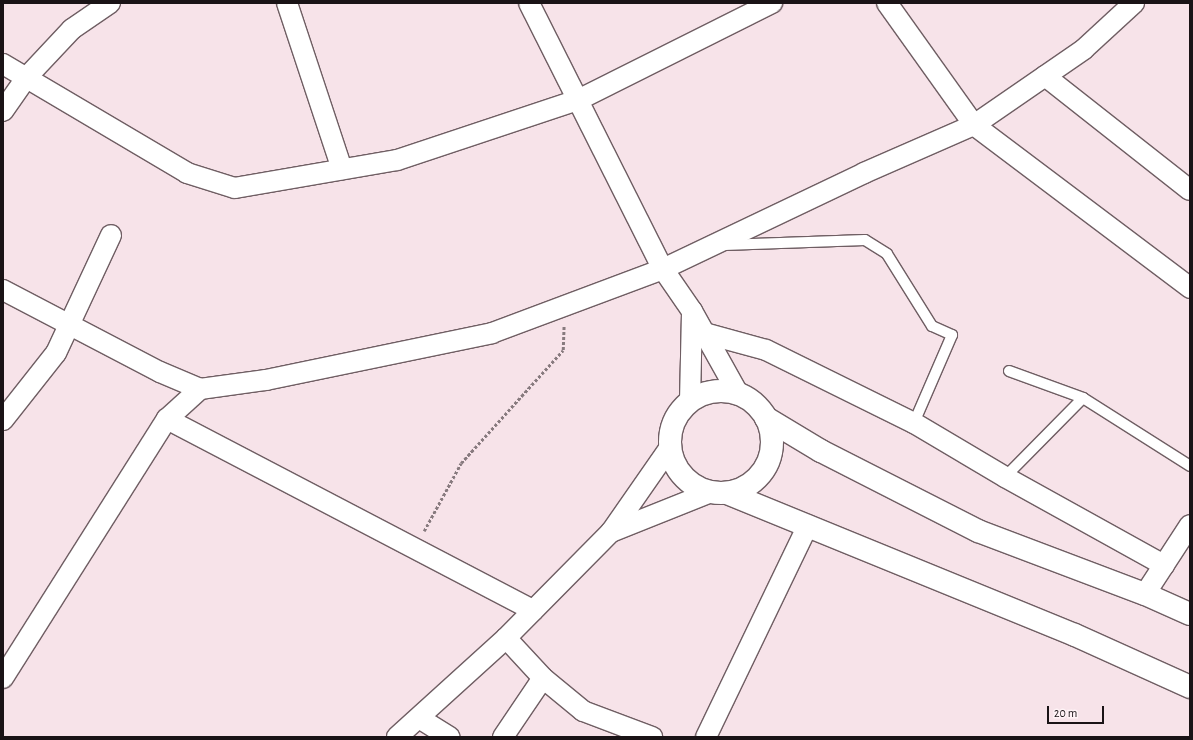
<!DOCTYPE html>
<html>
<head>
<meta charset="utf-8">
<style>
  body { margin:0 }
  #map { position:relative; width:1193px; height:740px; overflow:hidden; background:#f7e3e9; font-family:"Alegreya Sans",sans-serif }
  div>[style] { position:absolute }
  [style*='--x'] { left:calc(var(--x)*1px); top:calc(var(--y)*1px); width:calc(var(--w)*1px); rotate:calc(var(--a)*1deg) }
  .path>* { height:2.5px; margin-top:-1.25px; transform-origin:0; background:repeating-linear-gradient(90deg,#877a7e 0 3px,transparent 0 5px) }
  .roads { filter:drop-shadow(1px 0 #6f5e63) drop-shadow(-1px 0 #6f5e63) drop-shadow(0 1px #6f5e63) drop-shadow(0 -1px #6f5e63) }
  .service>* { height:10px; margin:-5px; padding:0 5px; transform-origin:5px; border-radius:5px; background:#fff }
  .minor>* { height:20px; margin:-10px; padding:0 10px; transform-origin:10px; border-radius:10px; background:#fff }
  .tertiary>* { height:22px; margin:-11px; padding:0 11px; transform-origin:11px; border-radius:11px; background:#fff }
  .tertiary>.ring { margin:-11px; padding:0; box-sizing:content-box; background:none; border:22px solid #fff; border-radius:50% }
  span { translate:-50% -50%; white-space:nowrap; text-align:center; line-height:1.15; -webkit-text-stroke:4px #fff3f6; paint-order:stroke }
  .frame { position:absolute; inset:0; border:4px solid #1a1316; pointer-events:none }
  .scale { position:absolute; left:1047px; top:706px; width:57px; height:18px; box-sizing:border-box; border:2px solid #1a1316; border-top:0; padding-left:5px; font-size:12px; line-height:14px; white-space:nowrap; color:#1a1316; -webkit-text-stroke:3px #fff3f6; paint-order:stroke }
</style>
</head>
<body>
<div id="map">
  <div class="path">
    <i style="--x:424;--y:531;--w:77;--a:-61.4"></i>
    <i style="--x:461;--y:463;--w:152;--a:-47.9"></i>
    <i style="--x:563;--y:350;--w:24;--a:-88"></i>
  </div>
  <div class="roads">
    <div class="service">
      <i style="--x:724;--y:245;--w:141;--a:-2"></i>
      <i style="--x:865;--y:240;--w:26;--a:32"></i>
      <i style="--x:887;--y:254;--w:85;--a:58"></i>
      <i style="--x:932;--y:326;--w:22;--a:24"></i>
      <i style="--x:952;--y:335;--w:96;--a:113.4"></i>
      <i style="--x:1009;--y:371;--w:79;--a:20"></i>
      <i style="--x:1083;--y:398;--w:127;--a:32.4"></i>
      <i style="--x:1005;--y:477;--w:111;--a:-45.4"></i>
    </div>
    <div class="minor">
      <i style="--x:287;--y:3;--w:175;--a:71.7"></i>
      <i style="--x:529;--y:3;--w:298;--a:63.3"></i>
      <i style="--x:663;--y:269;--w:51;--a:55.4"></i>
      <i style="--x:692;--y:311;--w:96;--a:60.8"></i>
      <i style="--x:887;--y:3;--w:150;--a:54.5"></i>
      <i style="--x:974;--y:125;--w:271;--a:37"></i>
      <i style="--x:3;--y:64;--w:214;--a:30.6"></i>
      <i style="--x:187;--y:173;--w:50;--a:17.4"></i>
      <i style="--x:235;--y:188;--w:164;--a:-9.8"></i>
      <i style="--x:397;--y:160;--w:193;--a:-18.4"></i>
      <i style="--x:580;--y:99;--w:215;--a:-26.6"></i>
      <i style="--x:1045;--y:76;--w:184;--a:38.2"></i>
      <i style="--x:3;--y:111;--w:40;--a:-55.1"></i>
      <i style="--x:26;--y:78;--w:67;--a:-46.8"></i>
      <i style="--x:72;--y:29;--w:46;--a:-34.4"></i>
      <i style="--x:3;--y:290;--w:177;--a:27.6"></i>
      <i style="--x:160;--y:372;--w:43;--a:23"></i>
      <i style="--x:200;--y:389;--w:67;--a:-7.8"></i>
      <i style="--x:266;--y:380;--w:231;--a:-11.7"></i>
      <i style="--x:492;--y:333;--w:183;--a:-20.5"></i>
      <i style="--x:663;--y:269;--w:223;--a:-25.5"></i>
      <i style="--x:864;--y:173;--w:120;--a:-23.6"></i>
      <i style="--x:974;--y:125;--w:134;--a:-34.6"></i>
      <i style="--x:1084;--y:49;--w:68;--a:-42.6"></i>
      <i style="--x:704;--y:333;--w:64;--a:15.3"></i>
      <i style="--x:766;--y:350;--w:165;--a:26.3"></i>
      <i style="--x:914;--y:423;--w:106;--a:30.7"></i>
      <i style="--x:1005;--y:477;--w:182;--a:29"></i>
      <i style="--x:690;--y:401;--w:90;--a:-88.7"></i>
      <i style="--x:167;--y:419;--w:413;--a:27.6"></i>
      <i style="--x:3;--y:420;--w:85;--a:-51.7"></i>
      <i style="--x:56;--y:353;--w:130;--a:-65"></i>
      <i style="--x:611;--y:532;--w:108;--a:-21.8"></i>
      <i style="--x:1145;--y:594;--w:82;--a:-56.9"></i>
      <i style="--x:506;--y:638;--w:54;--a:47.2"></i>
      <i style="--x:543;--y:678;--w:52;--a:39.5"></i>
      <i style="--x:583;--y:711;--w:74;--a:20.6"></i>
      <i style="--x:3;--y:678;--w:307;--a:-57.7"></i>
      <i style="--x:167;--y:419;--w:45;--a:-42.3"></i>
      <i style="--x:419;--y:718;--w:36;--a:32"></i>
      <i style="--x:397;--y:737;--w:147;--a:-42.2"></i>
      <i style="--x:506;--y:638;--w:149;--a:-45.3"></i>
      <i style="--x:611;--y:532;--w:103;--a:-55.2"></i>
      <i style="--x:503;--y:737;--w:71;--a:-55.9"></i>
      <i style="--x:706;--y:737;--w:235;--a:-64.3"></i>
    </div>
    <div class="tertiary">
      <i class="ring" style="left:670px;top:391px;width:80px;height:80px"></i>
      <i style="--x:766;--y:418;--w:64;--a:31"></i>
      <i style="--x:821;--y:451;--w:176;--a:27"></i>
      <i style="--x:978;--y:531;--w:178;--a:20.7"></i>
      <i style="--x:1145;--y:594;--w:49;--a:24"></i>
      <i style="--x:727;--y:493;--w:376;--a:22.2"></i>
      <i style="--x:1075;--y:635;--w:126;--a:24.3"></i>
    </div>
  </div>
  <div class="frame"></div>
  <div class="scale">20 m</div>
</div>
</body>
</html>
